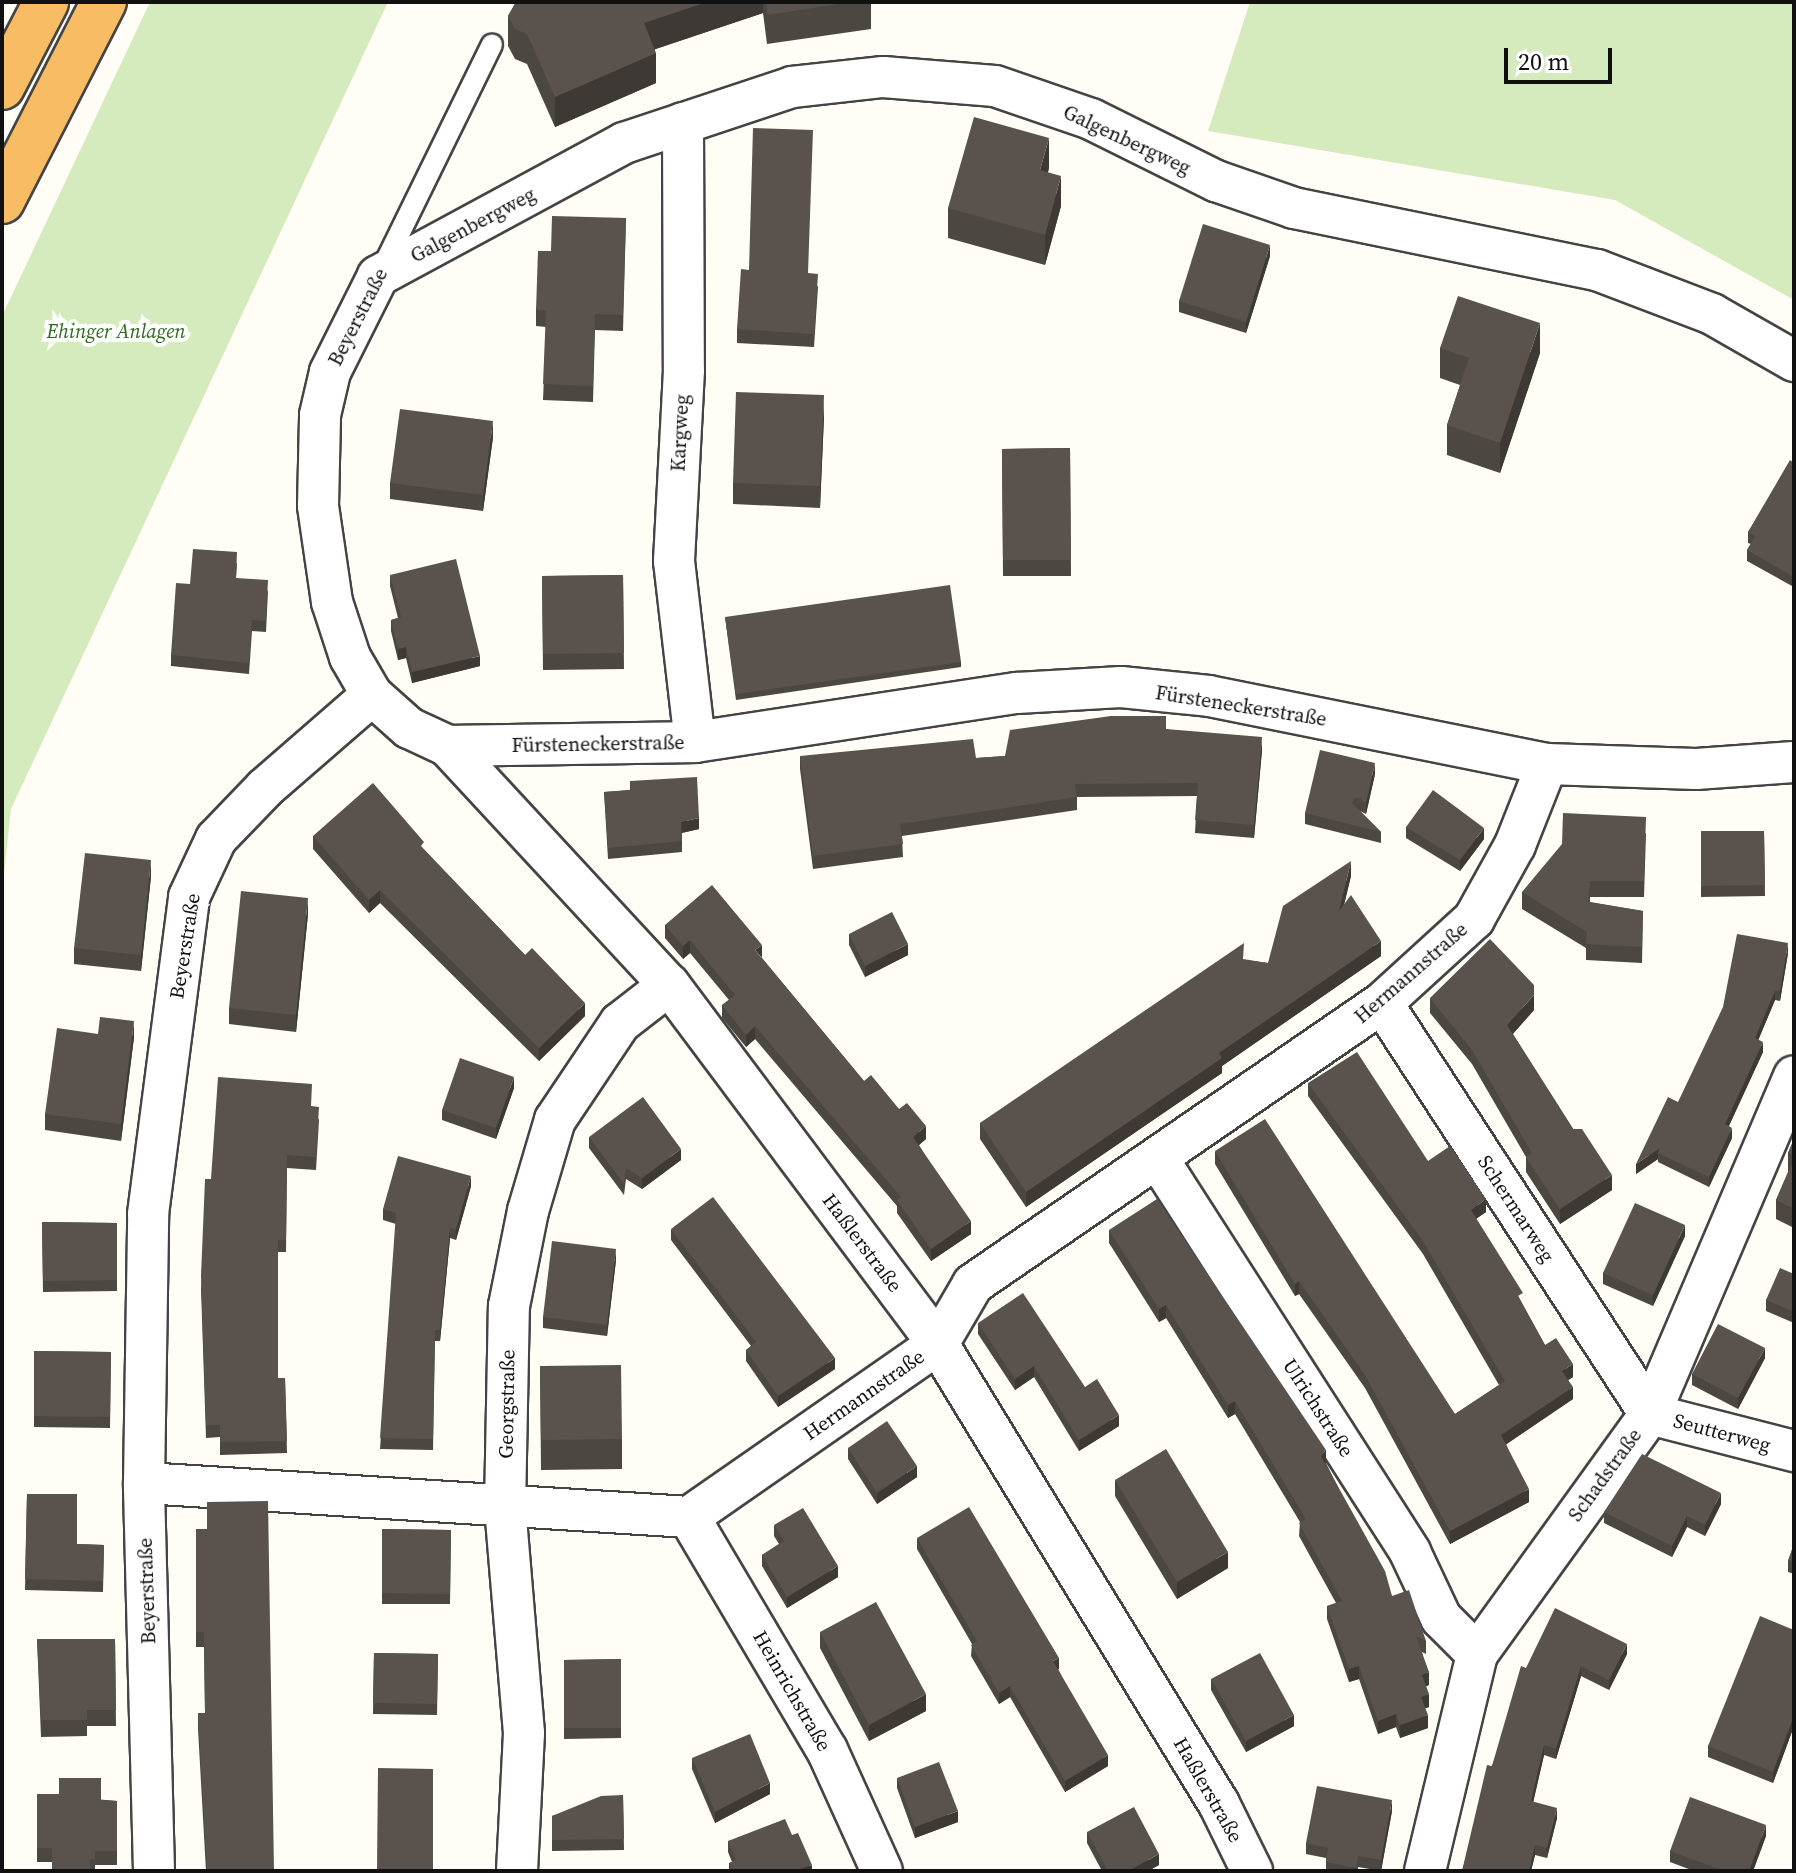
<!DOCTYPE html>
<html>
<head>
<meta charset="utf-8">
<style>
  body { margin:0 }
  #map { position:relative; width:1796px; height:1873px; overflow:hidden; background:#fffdf5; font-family:"Source Serif 4",serif }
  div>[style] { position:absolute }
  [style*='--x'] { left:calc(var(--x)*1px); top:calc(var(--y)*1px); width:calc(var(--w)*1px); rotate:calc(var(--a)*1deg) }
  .green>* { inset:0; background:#d5ebbd }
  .roads { filter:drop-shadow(2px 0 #444) drop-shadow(-2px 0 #444) drop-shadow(0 2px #444) drop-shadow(0 -2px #444) }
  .service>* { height:20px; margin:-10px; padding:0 10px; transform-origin:10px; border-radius:10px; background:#fff }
  .minor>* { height:40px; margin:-20px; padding:0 20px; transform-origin:20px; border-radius:20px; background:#fff }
  .trunk>* { height:44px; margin:-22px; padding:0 22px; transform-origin:22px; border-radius:22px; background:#f7bc64 }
  .wall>* { inset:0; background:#4d4742 }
  .shaded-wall>* { inset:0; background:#3f3936 }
  .building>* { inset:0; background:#5a524d }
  span { translate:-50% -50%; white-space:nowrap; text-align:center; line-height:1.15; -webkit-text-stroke:8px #fff; paint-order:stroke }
  .street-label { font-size:20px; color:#111 }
  .park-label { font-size:20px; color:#2f6b1f; font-style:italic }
  .frame { position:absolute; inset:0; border:4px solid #111; pointer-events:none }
  .scale { position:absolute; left:1504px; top:48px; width:108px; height:36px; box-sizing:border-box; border:4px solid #111; border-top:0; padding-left:10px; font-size:24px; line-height:28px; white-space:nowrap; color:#111; -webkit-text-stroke:6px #fff; paint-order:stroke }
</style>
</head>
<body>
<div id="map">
  <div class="green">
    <i style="clip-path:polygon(150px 2px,388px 2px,11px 809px,2px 893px,2px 316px)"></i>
    <i style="clip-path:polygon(1250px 2px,1794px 2px,1794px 300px,1615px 200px,1208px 131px)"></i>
  </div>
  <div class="roads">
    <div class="service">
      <i style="--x:382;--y:269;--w:250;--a:-63.9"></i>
    </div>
    <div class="minor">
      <i style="--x:683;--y:123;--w:247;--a:89.8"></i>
      <i style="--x:684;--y:370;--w:191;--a:93"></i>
      <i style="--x:674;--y:561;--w:182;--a:83.4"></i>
      <i style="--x:448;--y:746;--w:247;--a:-0.9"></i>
      <i style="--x:695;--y:742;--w:326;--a:-8.7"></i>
      <i style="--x:1017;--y:693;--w:104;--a:-3.3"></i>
      <i style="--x:1121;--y:687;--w:88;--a:5.8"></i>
      <i style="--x:1209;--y:696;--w:345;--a:11.4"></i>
      <i style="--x:1547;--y:764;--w:149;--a:1.9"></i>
      <i style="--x:1696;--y:769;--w:98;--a:-4.1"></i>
      <i style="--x:1382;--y:1003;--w:491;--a:56.9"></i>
      <i style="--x:1650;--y:1414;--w:149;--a:14.4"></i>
      <i style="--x:1158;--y:1159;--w:467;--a:57.3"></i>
      <i style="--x:1410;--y:1552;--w:73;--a:64.8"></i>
      <i style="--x:1441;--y:1618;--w:51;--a:45"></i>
      <i style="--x:144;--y:1483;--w:546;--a:3.57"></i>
      <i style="--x:689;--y:1517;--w:303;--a:-34.8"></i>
      <i style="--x:938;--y:1344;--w:69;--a:-59.7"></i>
      <i style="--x:973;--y:1284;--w:496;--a:-34.5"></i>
      <i style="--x:1382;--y:1003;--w:125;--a:-42.4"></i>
      <i style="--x:1474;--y:919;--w:85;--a:-61"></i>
      <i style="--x:1515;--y:845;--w:87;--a:-68.4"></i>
      <i style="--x:689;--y:1517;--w:271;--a:59.4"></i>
      <i style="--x:827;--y:1750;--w:133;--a:65.6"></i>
      <i style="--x:154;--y:1871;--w:388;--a:-91.5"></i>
      <i style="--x:144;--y:1483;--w:269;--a:-89.1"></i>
      <i style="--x:148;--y:1214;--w:320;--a:-82.6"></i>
      <i style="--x:189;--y:897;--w:64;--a:-65"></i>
      <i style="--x:216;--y:839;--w:71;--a:-46.1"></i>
      <i style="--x:265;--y:788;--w:142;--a:-41"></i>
      <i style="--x:517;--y:1871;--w:138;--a:-87.1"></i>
      <i style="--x:524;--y:1733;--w:225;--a:-94.8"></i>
      <i style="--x:505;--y:1509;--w:203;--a:-88.9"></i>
      <i style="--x:509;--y:1306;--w:97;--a:-78.7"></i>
      <i style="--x:528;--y:1211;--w:95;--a:-73.5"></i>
      <i style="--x:555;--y:1120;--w:117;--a:-56.2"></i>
      <i style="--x:620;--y:1023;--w:62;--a:-37.8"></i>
      <i style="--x:1252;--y:1871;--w:75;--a:-116.2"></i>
      <i style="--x:1219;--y:1804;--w:539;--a:-121.42"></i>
      <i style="--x:938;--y:1344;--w:449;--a:-126.8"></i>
      <i style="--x:669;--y:985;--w:326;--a:-132.8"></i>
      <i style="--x:448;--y:746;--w:43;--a:-155.2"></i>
      <i style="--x:409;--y:728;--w:50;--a:-138.3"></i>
      <i style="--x:372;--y:695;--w:44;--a:-120.1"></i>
      <i style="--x:350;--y:657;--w:58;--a:-108.1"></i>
      <i style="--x:332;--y:602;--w:97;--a:-98.3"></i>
      <i style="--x:318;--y:506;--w:91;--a:-88.7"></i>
      <i style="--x:320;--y:415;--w:44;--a:-76.9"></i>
      <i style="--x:330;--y:372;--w:107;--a:-63.4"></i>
      <i style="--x:378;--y:276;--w:280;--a:-28.4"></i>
      <i style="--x:624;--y:143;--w:177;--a:-18.4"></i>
      <i style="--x:792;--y:87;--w:92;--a:-6.3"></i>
      <i style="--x:883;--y:77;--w:112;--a:4.6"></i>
      <i style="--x:995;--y:86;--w:102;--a:19"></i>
      <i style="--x:1091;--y:119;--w:140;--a:26.4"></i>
      <i style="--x:1216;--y:181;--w:83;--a:19.1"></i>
      <i style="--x:1294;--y:208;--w:309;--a:11.6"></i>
      <i style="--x:1597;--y:270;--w:123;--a:20.9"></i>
      <i style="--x:1712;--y:314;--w:95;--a:29.8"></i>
      <i style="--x:1425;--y:1871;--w:223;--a:-76.5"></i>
      <i style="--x:1477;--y:1654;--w:296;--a:-54.2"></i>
      <i style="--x:1650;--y:1414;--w:367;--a:-66.9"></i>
    </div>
    <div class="trunk">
      <i style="--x:2;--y:87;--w:96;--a:-62.6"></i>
      <i style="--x:2;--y:201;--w:224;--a:-62.9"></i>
    </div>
  </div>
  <div class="wall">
    <i style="clip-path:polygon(516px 2px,871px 2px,871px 29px,767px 44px,763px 13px,655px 49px,656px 83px,555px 127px,527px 64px,515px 59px,508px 46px,508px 16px)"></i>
    <i style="clip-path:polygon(1049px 168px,1048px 172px,1061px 206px,1045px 265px,948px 238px,948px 208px)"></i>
    <i style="clip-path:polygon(626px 218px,623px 331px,595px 330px,593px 402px,543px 400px,546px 327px,536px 326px,536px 310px,551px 251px)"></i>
    <i style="clip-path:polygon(1270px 256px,1246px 333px,1179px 312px,1179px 301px)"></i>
    <i style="clip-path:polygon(809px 273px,818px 287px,814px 347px,737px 343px,737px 329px)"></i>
    <i style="clip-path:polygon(1440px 348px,1540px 353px,1500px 473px,1447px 455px,1447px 425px,1460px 385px,1440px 378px)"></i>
    <i style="clip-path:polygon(824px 416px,820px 508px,733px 504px,733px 483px)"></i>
    <i style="clip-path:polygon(493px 437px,483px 511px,390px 499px,390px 483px)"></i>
    <i style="clip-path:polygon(1070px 448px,1071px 576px,1003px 576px,1002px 449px)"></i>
    <i style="clip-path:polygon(1794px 463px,1794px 582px,1792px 586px,1747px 561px,1747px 550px,1751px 544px,1748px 543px,1748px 532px)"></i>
    <i style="clip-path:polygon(237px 563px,236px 578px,268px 591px,266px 632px,252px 631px,249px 674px,171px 666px,171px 655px,190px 584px)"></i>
    <i style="clip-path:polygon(390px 575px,480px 666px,412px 683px,406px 658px,398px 660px,391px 631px,391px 620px,398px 618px,390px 586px)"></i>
    <i style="clip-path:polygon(623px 575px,624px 669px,543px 670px,542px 576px)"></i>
    <i style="clip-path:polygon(725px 617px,961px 662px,961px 667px,736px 700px)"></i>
    <i style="clip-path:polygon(1166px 729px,1262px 750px,1254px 838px,1195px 833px,1197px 796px,1077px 797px,1077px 810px,902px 836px,903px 857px,813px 869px,800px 769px,800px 756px,976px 758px,1005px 756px)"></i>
    <i style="clip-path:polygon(1375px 774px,1366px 814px,1360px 811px,1381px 832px,1381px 843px,1305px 824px,1305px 813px)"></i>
    <i style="clip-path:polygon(630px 781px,699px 829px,682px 833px,682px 852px,608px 859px,604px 792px,630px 790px)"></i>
    <i style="clip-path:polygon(1406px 827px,1484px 839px,1460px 871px,1406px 838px)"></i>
    <i style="clip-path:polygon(1701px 831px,1764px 831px,1765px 896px,1701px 897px)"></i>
    <i style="clip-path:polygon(1646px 833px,1644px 897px,1590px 897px,1590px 902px,1643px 911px,1642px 963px,1586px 960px,1586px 948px,1522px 909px,1522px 892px)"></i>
    <i style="clip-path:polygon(313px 836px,424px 850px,525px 955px,585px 1016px,539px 1061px,380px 903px,369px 913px,313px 849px)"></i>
    <i style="clip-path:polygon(151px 876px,141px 971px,74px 964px,74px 948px)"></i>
    <i style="clip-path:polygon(1351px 876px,1344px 904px,1381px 956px,1222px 1066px,1222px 1073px,1026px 1207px,980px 1139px,980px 1123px,1244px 960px,1268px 963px)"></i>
    <i style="clip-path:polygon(308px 914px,296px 1032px,229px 1024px,229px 1008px)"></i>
    <i style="clip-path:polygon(665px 925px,762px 958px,864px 1081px,899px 1109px,926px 1139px,919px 1145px,971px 1234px,931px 1261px,897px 1213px,897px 1206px,755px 1039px,746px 1047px,722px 1018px,722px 1005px,729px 1000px,690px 953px,683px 959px,665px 938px)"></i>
    <i style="clip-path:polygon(849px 934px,908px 955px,865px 977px,849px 945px)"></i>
    <i style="clip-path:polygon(1788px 953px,1780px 1001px,1775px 1000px,1758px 1040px,1763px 1052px,1729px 1126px,1732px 1138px,1709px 1187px,1658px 1162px,1658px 1159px,1636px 1174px)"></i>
    <i style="clip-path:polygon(1430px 998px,1534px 1010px,1513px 1034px,1612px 1190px,1560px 1224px,1526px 1172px,1526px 1157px,1472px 1064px,1430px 1013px)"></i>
    <i style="clip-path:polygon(98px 1034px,134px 1037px,121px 1141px,45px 1130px,45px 1114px)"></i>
    <i style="clip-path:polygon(1308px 1083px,1428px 1161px,1486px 1212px,1476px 1219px,1545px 1345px,1573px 1377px,1568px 1380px,1573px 1399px,1506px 1444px,1529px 1502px,1450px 1544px,1365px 1388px,1299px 1294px,1295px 1296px,1215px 1164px,1215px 1151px,1455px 1414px,1499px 1385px,1423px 1254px,1308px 1096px)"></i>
    <i style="clip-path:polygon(514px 1088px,496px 1139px,442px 1120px,442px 1110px)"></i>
    <i style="clip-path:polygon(312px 1106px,319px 1120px,316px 1170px,287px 1168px,286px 1252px,278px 1252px,278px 1378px,285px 1378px,287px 1453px,220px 1455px,220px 1437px,206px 1438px,201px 1289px,211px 1179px)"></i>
    <i style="clip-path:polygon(589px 1137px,681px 1160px,642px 1189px,626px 1179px,624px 1195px,589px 1148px)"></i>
    <i style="clip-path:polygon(1794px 1139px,1794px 1228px,1776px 1219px,1776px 1200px,1788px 1172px,1788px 1153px)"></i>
    <i style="clip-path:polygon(471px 1186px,456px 1240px,450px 1238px,440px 1341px,435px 1341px,433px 1450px,380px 1449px,396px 1224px,383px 1220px,383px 1209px)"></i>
    <i style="clip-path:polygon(42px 1222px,117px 1223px,117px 1291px,43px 1292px)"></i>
    <i style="clip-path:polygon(671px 1229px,835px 1369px,778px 1407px,746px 1361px,746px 1350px,751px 1346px,671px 1240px)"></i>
    <i style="clip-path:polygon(1109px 1230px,1326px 1463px,1392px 1596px,1426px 1641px,1426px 1654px,1422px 1652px,1429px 1685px,1426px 1686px,1429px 1707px,1425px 1708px,1428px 1728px,1400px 1738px,1396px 1727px,1378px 1734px,1359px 1679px,1349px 1682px,1327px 1619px,1327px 1606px,1336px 1603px,1299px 1536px,1300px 1522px,1235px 1414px,1228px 1418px,1166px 1318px,1159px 1322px,1109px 1243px)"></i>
    <i style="clip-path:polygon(1685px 1236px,1653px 1306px,1603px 1284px,1603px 1273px)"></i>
    <i style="clip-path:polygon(616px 1260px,607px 1336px,543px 1328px,543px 1317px)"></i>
    <i style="clip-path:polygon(1794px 1274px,1794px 1323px,1766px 1311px,1766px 1300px)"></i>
    <i style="clip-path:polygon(978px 1323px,1119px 1426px,1079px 1451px,1034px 1377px,1015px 1390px,978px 1334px)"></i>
    <i style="clip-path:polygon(34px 1351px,111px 1352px,110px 1428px,34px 1427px)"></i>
    <i style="clip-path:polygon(1765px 1358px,1738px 1409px,1692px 1385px,1692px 1374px)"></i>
    <i style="clip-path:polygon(540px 1366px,622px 1439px,622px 1469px,541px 1470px)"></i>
    <i style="clip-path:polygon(848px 1448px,917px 1477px,877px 1504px,848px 1459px)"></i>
    <i style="clip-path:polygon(1115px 1480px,1228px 1568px,1177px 1599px,1115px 1496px)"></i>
    <i style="clip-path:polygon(27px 1494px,77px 1544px,104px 1545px,103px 1592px,25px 1590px)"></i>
    <i style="clip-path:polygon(1721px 1504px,1705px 1536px,1687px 1527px,1672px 1557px,1604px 1523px,1604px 1512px)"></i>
    <i style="clip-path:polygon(774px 1525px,838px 1577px,787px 1608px,762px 1566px,762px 1555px,779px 1544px,774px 1536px)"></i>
    <i style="clip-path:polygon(196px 1529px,274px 1871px,206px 1871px,198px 1729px,198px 1713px,205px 1713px,204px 1647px,196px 1647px)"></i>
    <i style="clip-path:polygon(382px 1529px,451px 1530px,450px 1604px,382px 1604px)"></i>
    <i style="clip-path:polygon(917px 1538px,1059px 1669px,1058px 1669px,1108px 1766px,1065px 1792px,1010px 1697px,999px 1704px,971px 1656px,972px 1644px,917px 1549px)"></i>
    <i style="clip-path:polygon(1794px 1544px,1794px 1574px,1788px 1572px,1788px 1561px)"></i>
    <i style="clip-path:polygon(1794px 1630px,1794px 1726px,1773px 1783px,1708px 1757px,1708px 1746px)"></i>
    <i style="clip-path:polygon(820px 1632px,926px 1711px,869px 1741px,820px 1648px)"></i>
    <i style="clip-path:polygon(37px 1639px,115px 1639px,116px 1726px,87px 1726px,87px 1736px,41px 1737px)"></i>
    <i style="clip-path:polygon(374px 1653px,438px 1654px,437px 1715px,373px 1714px)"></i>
    <i style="clip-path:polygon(1627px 1654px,1609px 1690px,1581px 1676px,1556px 1759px,1544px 1755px,1533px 1802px,1557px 1818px,1547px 1858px,1535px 1855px,1531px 1871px,1462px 1871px,1492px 1766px,1526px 1668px)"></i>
    <i style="clip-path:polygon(621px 1659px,621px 1738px,564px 1739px,564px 1660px)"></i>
    <i style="clip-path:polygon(1211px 1679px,1294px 1726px,1246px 1752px,1211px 1690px)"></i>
    <i style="clip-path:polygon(692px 1758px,770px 1794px,715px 1823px,692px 1769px)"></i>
    <i style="clip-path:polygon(897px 1778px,958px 1822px,915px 1838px,897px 1788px)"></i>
    <i style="clip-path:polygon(37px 1794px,117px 1801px,117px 1865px,95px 1865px,95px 1871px,52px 1871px,52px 1862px,37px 1862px)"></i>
    <i style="clip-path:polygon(623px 1795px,624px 1850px,552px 1851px,552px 1816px)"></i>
    <i style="clip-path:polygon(1392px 1811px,1381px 1871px,1358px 1867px,1358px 1871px,1326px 1871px,1326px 1858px,1306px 1854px,1306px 1843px)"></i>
    <i style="clip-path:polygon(1087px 1832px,1159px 1865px,1148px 1871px,1102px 1871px,1087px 1843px)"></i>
    <i style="clip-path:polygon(792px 1835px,812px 1871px,729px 1871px,729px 1863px,732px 1862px,728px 1852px,728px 1841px)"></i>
    <i style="clip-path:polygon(1766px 1836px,1753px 1871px,1694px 1871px,1670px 1862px,1670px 1851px)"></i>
  </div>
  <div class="shaded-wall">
    <i style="clip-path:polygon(707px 2px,763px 2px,763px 13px,644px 53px,644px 23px)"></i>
    <i style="clip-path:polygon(656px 53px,656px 83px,555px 127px,555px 97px)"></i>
    <i style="clip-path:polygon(1049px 138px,1049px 168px,1040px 200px,1040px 170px)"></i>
    <i style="clip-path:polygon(1061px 176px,1061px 206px,1045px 265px,1045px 235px)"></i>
    <i style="clip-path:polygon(1270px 245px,1270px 256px,1246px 333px,1246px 322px)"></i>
    <i style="clip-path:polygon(1540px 323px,1540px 353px,1500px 473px,1500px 443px)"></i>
    <i style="clip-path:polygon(824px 395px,824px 416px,820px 508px,820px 486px)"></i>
    <i style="clip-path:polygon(493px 421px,493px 437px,483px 511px,483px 495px)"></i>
    <i style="clip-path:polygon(1794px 571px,1794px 582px,1792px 586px,1792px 576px)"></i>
    <i style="clip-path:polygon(406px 647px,406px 658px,398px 660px,398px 649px)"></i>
    <i style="clip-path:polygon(480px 656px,480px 666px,412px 683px,412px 672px)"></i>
    <i style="clip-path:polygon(1262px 737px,1262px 750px,1254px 838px,1254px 825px)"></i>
    <i style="clip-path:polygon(1375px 763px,1375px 774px,1366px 814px,1366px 803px)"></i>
    <i style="clip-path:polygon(699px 818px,699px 829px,681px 833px,681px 822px)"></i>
    <i style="clip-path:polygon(1484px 828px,1484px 839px,1460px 871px,1460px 860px)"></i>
    <i style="clip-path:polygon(151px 860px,151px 876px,141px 971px,141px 955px)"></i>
    <i style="clip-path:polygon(1351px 861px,1351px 876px,1339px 926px,1339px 911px)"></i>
    <i style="clip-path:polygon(380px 890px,380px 903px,369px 913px,369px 900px)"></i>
    <i style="clip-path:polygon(308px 898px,308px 914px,296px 1032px,296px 1015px)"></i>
    <i style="clip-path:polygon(690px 940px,690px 953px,683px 959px,683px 946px)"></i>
    <i style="clip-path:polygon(1381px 941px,1381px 956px,1222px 1066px,1222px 1073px,1026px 1207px,1026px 1192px,1219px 1053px)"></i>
    <i style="clip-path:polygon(1788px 943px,1788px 953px,1780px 1001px,1780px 991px)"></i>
    <i style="clip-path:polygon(908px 944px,908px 955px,865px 977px,865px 966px)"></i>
    <i style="clip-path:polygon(762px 945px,762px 958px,755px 950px)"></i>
    <i style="clip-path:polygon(1775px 991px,1775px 1000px,1755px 1048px,1755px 1038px)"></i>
    <i style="clip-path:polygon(1534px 995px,1534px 1010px,1507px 1040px,1507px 1025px)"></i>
    <i style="clip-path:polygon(585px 1003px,585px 1016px,539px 1061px,539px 1048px)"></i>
    <i style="clip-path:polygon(134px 1021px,134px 1037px,121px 1141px,121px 1124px)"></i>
    <i style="clip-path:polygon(755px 1026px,755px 1039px,746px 1047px,746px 1035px)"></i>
    <i style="clip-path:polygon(1763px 1042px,1763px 1052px,1725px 1134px,1725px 1124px)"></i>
    <i style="clip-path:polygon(514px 1077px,514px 1088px,496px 1139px,496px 1128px)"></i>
    <i style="clip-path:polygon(926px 1126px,926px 1139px,913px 1150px,913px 1137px)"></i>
    <i style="clip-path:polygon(1732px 1128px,1732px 1138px,1709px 1187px,1709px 1177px)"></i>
    <i style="clip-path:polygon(1660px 1148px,1658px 1153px,1658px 1159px,1636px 1174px,1636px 1164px)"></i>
    <i style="clip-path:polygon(681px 1149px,681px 1160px,642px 1189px,642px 1178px)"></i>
    <i style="clip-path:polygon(1612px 1175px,1612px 1190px,1560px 1224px,1560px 1209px)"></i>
    <i style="clip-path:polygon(471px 1176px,471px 1186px,456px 1240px,456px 1229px)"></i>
    <i style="clip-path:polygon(1486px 1199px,1486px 1212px,1471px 1222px,1471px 1210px)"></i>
    <i style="clip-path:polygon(971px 1221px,971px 1234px,931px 1261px,931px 1249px)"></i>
    <i style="clip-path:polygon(1685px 1225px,1685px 1236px,1653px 1306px,1653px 1295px)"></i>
    <i style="clip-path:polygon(450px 1228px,450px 1238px,440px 1341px,440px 1330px)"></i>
    <i style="clip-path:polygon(616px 1249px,616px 1260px,607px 1336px,607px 1325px)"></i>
    <i style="clip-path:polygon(1299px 1281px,1299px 1294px,1295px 1296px,1295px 1284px)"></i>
    <i style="clip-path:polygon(1166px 1305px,1166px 1318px,1159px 1322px,1159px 1309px)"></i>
    <i style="clip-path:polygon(1765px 1348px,1765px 1358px,1738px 1409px,1738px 1398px)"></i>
    <i style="clip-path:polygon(835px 1358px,835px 1369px,778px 1407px,778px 1396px)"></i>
    <i style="clip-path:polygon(1573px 1364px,1573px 1377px,1562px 1384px,1562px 1371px)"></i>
    <i style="clip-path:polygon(1034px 1366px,1034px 1377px,1015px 1390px,1015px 1379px)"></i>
    <i style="clip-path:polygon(1573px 1387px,1573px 1399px,1501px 1448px,1501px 1435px)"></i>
    <i style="clip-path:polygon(1235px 1401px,1235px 1414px,1228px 1418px,1228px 1405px)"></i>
    <i style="clip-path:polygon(1119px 1415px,1119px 1426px,1079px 1451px,1079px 1440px)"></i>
    <i style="clip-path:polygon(1326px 1450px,1326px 1463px,1321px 1469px,1321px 1456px)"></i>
    <i style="clip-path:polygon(917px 1466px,917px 1477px,877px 1504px,877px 1493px)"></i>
    <i style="clip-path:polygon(1529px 1489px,1529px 1502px,1450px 1544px,1450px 1531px)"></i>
    <i style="clip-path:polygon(1721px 1493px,1721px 1504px,1705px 1536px,1705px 1525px)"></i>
    <i style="clip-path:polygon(1687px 1516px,1687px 1527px,1672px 1557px,1672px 1546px)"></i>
    <i style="clip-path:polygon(1228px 1552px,1228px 1568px,1177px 1599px,1177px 1582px)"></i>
    <i style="clip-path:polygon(838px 1566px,838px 1577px,787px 1608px,787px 1597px)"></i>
    <i style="clip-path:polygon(1627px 1644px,1627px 1654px,1609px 1690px,1609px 1680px)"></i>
    <i style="clip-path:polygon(1059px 1658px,1059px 1669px,1053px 1672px,1053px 1661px)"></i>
    <i style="clip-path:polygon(1359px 1666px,1359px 1679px,1349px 1682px,1349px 1669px)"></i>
    <i style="clip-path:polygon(1581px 1666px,1581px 1676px,1556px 1759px,1556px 1749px)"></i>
    <i style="clip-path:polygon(1429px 1672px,1429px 1685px,1422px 1688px,1422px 1675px)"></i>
    <i style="clip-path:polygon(1010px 1686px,1010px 1697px,999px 1704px,999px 1693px)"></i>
    <i style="clip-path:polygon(926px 1694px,926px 1711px,869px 1741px,869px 1725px)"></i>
    <i style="clip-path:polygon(1429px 1694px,1429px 1707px,1421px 1710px,1421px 1697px)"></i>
    <i style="clip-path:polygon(1396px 1714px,1396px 1727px,1378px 1734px,1378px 1721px)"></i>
    <i style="clip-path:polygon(1294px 1715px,1294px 1726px,1246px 1752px,1246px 1741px)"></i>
    <i style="clip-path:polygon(1428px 1715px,1428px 1728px,1400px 1738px,1400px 1725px)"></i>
    <i style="clip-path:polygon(1794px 1715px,1794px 1726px,1773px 1783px,1773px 1772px)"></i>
    <i style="clip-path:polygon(1544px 1745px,1544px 1755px,1531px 1812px,1531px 1801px)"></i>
    <i style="clip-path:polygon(1108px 1755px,1108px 1766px,1065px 1792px,1065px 1781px)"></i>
    <i style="clip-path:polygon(770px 1783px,770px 1794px,715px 1823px,715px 1812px)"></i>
    <i style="clip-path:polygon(1392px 1800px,1392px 1811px,1381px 1871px,1381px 1860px)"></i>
    <i style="clip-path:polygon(1557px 1808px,1557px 1818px,1547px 1858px,1547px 1848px)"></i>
    <i style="clip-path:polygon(958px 1811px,958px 1822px,915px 1838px,915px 1827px)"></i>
    <i style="clip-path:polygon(1766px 1825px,1766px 1836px,1753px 1871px,1749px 1871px)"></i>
    <i style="clip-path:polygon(1535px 1845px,1535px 1855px,1531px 1871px,1529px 1871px)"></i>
    <i style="clip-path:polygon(1159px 1854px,1159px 1865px,1148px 1871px,1128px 1871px)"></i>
    <i style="clip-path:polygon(812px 1865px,812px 1871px,794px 1871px)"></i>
  </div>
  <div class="building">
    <i style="clip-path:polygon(516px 2px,707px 2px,644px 23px,656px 53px,555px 97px,527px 34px,515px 29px,508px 16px)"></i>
    <i style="clip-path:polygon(766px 2px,852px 2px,767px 15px)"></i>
    <i style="clip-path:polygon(974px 117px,1049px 138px,1040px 170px,1061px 176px,1045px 235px,948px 208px)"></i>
    <i style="clip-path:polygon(753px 128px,813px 130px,808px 273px,818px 274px,814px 334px,737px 329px,741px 269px,749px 270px)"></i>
    <i style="clip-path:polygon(552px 216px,626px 218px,623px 315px,595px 314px,593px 386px,543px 384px,546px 311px,536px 310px,538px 251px,551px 251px)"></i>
    <i style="clip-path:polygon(1203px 224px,1270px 245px,1246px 322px,1179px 301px)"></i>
    <i style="clip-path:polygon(1458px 296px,1540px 323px,1500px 443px,1447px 425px,1469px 358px,1440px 348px)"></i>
    <i style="clip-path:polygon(736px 392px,824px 395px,820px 486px,733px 483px)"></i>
    <i style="clip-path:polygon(400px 409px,493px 421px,483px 495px,390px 483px)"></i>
    <i style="clip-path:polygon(1070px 448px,1071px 560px,1003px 560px,1002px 449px)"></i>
    <i style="clip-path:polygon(1790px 460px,1794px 463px,1794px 571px,1792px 576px,1747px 550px,1755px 536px,1748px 532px)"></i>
    <i style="clip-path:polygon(193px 549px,237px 552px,236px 578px,268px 580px,266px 621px,252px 620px,249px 663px,171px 655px,176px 583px,190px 584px)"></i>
    <i style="clip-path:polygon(456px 559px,480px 656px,412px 672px,406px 647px,398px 649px,391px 620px,401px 617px,390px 575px)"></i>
    <i style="clip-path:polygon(623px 575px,624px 653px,543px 654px,542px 576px)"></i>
    <i style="clip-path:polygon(950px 585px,961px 662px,736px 694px,725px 617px)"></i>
    <i style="clip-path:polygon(1111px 716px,1166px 716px,1166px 729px,1262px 737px,1254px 825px,1195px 820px,1198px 783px,1075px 784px,1077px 797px,900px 824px,903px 844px,813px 856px,800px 756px,973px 739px,976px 758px,1005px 756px,1010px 730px)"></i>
    <i style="clip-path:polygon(1320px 750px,1375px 763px,1366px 803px,1356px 797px,1352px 803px,1381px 832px,1305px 813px)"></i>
    <i style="clip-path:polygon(697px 777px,699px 818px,681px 822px,682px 841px,608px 848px,604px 792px,631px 790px,630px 781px)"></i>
    <i style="clip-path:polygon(373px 783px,424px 842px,421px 846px,525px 955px,532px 948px,585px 1003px,539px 1048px,380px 890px,369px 900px,313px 836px)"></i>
    <i style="clip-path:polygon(1433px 790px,1484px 828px,1460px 860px,1406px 827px)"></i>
    <i style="clip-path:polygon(1563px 813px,1646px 817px,1644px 881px,1590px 881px,1588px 902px,1643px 911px,1642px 947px,1586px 944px,1587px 932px,1522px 892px,1562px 844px)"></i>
    <i style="clip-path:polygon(1701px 831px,1764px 831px,1765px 885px,1701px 886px)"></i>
    <i style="clip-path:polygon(85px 853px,151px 860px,141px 955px,74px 948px)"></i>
    <i style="clip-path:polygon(1351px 861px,1339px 911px,1351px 895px,1381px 941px,1219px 1053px,1222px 1058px,1026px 1192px,980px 1123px,1244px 943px,1243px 959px,1268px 963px,1283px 906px)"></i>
    <i style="clip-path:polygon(712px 885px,762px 945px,755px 950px,864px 1081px,871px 1075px,899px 1109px,907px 1103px,926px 1126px,913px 1137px,971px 1221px,931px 1249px,897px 1200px,901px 1197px,755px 1026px,746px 1035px,722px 1005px,735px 995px,690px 940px,683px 946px,665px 925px)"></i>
    <i style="clip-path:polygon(241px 891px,308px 898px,296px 1015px,229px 1008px)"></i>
    <i style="clip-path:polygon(892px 912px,908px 944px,865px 966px,849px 934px)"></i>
    <i style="clip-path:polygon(1737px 934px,1788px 943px,1780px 991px,1775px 991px,1755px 1038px,1763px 1042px,1725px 1124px,1732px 1128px,1709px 1177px,1658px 1153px,1660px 1148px,1636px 1164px,1668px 1097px,1678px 1102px,1723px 1007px)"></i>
    <i style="clip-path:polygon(1490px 939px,1534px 985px,1534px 995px,1507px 1025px,1572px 1129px,1582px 1129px,1612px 1175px,1560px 1209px,1526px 1157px,1532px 1153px,1472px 1050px,1430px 998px)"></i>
    <i style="clip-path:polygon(100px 1017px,134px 1021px,121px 1124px,45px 1114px,57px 1028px,98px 1034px)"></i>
    <i style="clip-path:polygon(1357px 1052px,1428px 1161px,1450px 1146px,1486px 1199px,1471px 1210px,1523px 1293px,1518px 1296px,1545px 1345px,1556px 1338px,1573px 1364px,1562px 1371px,1573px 1387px,1501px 1435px,1529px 1489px,1450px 1531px,1365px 1375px,1299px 1281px,1295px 1284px,1215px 1151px,1265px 1119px,1455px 1414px,1505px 1381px,1423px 1241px,1308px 1083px)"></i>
    <i style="clip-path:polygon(460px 1058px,514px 1077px,496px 1128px,442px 1110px)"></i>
    <i style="clip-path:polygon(218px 1077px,312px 1084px,311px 1106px,319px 1107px,316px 1157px,287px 1155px,286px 1240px,278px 1240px,278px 1378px,285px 1378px,287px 1441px,220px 1442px,220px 1425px,206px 1425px,201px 1276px,205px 1179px,211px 1179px)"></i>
    <i style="clip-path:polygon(643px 1097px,681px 1149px,642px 1178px,626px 1168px,624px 1184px,589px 1137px)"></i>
    <i style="clip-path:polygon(1794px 1139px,1794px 1155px,1788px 1153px)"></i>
    <i style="clip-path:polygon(398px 1156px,471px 1176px,456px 1229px,450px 1228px,440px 1330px,435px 1330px,433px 1439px,380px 1438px,396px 1213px,383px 1209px)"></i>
    <i style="clip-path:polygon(1794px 1159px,1794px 1209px,1776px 1200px)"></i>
    <i style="clip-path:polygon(713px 1197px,835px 1358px,778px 1396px,746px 1350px,756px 1342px,671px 1229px)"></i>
    <i style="clip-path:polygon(1157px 1199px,1326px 1450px,1321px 1456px,1385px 1571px,1392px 1596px,1409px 1590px,1426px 1641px,1416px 1636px,1429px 1672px,1422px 1675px,1429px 1694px,1421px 1697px,1428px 1715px,1400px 1725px,1396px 1714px,1378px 1721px,1359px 1666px,1349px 1669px,1327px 1606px,1342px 1601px,1299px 1523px,1306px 1519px,1235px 1401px,1228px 1405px,1166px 1305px,1159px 1309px,1109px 1230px)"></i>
    <i style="clip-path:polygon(1635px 1203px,1685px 1225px,1653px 1295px,1603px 1273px)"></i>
    <i style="clip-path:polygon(42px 1222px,117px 1223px,117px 1280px,43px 1281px)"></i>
    <i style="clip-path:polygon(552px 1241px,616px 1249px,607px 1325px,543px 1317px)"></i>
    <i style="clip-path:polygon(1780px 1268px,1794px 1274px,1794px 1312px,1766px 1300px)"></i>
    <i style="clip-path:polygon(1023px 1293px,1085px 1387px,1097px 1379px,1119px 1415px,1079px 1440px,1034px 1366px,1015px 1379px,978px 1323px)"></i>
    <i style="clip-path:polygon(1718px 1324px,1765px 1348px,1738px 1398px,1692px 1374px)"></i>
    <i style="clip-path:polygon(34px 1351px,111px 1352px,110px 1417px,34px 1416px)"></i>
    <i style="clip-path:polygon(621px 1365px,622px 1439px,541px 1440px,540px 1366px)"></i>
    <i style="clip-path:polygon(887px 1421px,917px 1466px,877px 1493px,848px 1448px)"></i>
    <i style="clip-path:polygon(1166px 1449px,1228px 1552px,1177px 1582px,1115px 1480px)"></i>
    <i style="clip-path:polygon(1642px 1454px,1721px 1493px,1705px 1525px,1687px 1516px,1672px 1546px,1604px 1512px)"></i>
    <i style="clip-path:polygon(27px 1494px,77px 1494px,77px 1544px,104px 1545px,103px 1581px,25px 1579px)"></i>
    <i style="clip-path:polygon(268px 1501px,274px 1871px,207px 1871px,198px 1713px,205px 1713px,204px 1632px,196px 1632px,196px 1529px,207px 1529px,207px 1502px)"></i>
    <i style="clip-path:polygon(969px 1507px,1059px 1658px,1053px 1661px,1108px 1755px,1065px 1781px,1010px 1686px,999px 1693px,971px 1645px,977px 1641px,917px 1538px)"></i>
    <i style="clip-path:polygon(803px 1508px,838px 1566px,787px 1597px,762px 1555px,784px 1541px,774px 1525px)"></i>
    <i style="clip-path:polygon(382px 1529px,451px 1530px,450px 1594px,382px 1593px)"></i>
    <i style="clip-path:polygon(1794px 1544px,1794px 1563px,1788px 1561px)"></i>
    <i style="clip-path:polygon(876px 1602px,926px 1694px,869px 1725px,820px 1632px)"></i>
    <i style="clip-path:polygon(1555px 1608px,1627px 1644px,1609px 1680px,1581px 1666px,1556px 1749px,1544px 1745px,1531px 1801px,1557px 1808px,1547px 1848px,1535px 1845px,1529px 1871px,1462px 1871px,1487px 1765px,1492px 1766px,1521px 1666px,1526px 1668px)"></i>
    <i style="clip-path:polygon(1760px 1616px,1794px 1630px,1794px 1715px,1773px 1772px,1708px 1746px)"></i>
    <i style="clip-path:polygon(37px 1639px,115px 1639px,116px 1710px,87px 1710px,87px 1720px,41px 1720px)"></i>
    <i style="clip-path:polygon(374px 1653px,438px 1654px,437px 1704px,373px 1703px)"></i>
    <i style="clip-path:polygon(1260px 1653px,1294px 1715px,1246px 1741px,1211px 1679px)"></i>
    <i style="clip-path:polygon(621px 1659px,621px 1728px,564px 1728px,564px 1660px)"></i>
    <i style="clip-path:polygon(750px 1734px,770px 1783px,715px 1812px,692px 1758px)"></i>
    <i style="clip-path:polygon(939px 1762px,958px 1811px,915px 1827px,897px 1778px)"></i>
    <i style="clip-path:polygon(378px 1768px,433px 1769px,433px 1871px,377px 1871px)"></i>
    <i style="clip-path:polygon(59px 1778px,101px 1778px,101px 1800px,117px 1801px,117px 1851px,95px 1851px,95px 1859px,90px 1859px,90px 1871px,52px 1871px,52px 1848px,37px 1848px,37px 1794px,59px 1794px)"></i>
    <i style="clip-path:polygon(1317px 1786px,1392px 1800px,1381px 1860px,1358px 1856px,1356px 1868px,1326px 1862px,1328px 1848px,1306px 1843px)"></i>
    <i style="clip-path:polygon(623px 1795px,624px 1839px,552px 1840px,552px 1816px,601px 1796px)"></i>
    <i style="clip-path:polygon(1690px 1797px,1766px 1825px,1749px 1871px,1724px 1871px,1670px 1851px)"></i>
    <i style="clip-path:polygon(1134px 1807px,1159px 1854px,1128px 1871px,1108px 1871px,1087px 1832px)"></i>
    <i style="clip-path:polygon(785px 1819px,792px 1835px,798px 1833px,812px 1865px,794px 1871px,732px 1871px,729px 1863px,736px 1860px,728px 1841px)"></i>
  </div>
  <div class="street-label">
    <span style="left:1127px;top:140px;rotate:25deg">Galgenbergweg</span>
    <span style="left:473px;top:225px;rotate:-28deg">Galgenbergweg</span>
    <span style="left:358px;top:317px;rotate:-63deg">Beyerstraße</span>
    <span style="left:680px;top:433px;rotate:-87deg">Kargweg</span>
    <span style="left:1241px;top:706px;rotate:9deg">Fürsteneckerstraße</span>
    <span style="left:598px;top:744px;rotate:-1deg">Fürsteneckerstraße</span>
    <span style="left:185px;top:946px;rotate:-81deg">Beyerstraße</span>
    <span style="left:1411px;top:973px;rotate:-41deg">Hermannstraße</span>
    <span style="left:1516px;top:1209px;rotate:57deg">Schermarweg</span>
    <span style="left:862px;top:1243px;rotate:53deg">Haßlerstraße</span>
    <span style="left:864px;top:1395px;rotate:-35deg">Hermannstraße</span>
    <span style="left:507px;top:1404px;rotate:-89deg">Georgstraße</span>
    <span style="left:1318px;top:1408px;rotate:57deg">Ulrichstraße</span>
    <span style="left:1722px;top:1433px;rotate:15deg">Seutterweg</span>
    <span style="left:1605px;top:1475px;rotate:-54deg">Schadstraße</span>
    <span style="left:147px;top:1591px;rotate:-92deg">Beyerstraße</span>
    <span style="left:792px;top:1691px;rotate:60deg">Heinrichstraße</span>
    <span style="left:1208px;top:1790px;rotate:60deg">Haßlerstraße</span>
  </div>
  <div class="park-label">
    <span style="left:116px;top:331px">Ehinger Anlagen</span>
  </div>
  <div class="frame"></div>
  <div class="scale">20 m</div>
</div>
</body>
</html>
